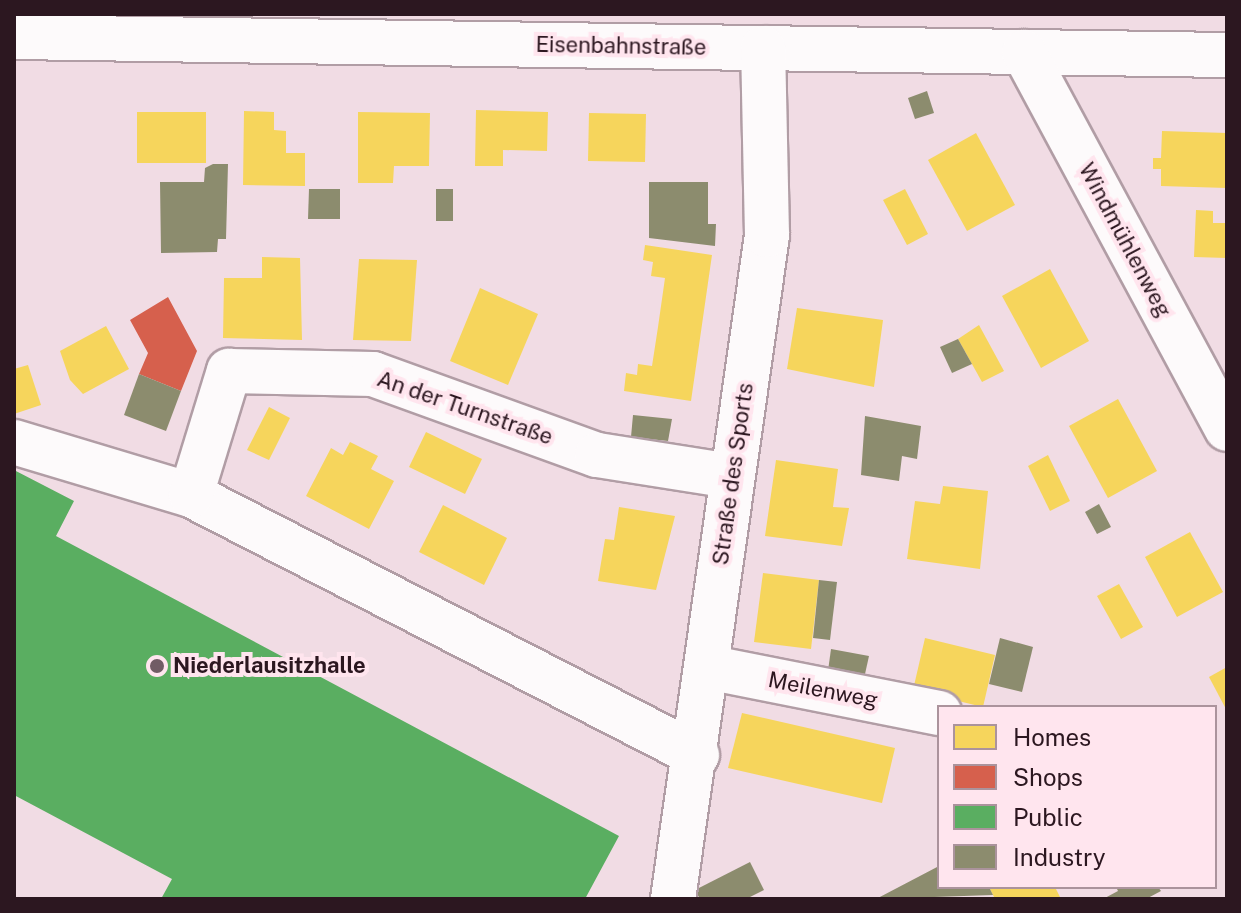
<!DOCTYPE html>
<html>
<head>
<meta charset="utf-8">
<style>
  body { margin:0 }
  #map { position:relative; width:1241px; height:913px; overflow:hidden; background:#f1dce4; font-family:"Public Sans",sans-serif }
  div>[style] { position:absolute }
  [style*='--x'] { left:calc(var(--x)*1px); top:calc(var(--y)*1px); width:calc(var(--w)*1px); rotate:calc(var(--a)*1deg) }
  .homes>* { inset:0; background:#f6d55c }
  .shops>* { inset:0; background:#d6604d }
  .public>* { inset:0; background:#5aae61 }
  .industry>* { inset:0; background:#8c8c6e }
  .roads { filter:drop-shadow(2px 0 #b19da5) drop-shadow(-2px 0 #b19da5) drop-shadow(0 2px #b19da5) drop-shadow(0 -2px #b19da5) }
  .minor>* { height:44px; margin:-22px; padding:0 22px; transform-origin:22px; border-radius:22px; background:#fdfafb }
  .dots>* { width:22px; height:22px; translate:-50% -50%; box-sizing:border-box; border:4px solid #ffe5ee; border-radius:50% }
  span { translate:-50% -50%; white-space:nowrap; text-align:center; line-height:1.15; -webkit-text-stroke:8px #ffe5ee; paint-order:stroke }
  .street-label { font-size:22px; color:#2c1720 }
  .poi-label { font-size:22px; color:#2c1720; font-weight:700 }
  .left { translate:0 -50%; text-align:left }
  .frame { position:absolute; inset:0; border:16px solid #2c1720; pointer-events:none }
  .legend { position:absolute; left:937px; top:705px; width:280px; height:184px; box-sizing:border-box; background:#ffe5ee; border:2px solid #ab939c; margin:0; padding:10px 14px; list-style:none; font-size:24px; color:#2c1720 }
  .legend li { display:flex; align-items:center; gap:16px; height:40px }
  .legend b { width:40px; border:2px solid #ab939c }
</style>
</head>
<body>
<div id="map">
  <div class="homes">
    <i style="clip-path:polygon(476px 110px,548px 112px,547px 151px,503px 150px,503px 166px,475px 166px)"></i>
    <i style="clip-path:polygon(244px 111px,274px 112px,274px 130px,286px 131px,286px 153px,305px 153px,305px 186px,243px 185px)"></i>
    <i style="clip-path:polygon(137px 112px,206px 112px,206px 163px,137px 163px)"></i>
    <i style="clip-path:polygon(358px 112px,430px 113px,429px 166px,394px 166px,393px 183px,358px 183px)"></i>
    <i style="clip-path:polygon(589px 113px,646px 114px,645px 162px,588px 161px)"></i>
    <i style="clip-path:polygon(1162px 131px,1227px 133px,1227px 188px,1161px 186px,1161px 169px,1153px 169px,1153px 158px,1161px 158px)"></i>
    <i style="clip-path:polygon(976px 133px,1015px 205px,967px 231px,928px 160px)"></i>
    <i style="clip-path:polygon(905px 189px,928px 234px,907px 245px,883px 200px)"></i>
    <i style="clip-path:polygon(1196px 210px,1213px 211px,1213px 223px,1227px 223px,1227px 258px,1194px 257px)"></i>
    <i style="clip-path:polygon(645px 245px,712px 255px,691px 401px,624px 391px,626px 373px,637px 375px,638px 364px,652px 366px,658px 327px,665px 278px,651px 276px,653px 262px,643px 260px)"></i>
    <i style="clip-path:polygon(262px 257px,300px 258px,302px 340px,223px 338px,224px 278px,262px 278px)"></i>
    <i style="clip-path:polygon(359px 259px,417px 260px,411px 341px,353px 340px)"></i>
    <i style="clip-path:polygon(1050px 269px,1089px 341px,1041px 368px,1002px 296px)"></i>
    <i style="clip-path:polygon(480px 288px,538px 314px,508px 385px,450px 361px)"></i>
    <i style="clip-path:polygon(797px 308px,883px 320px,874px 387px,787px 369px)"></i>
    <i style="clip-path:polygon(979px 325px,1004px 371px,982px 382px,958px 339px)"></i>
    <i style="clip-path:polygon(106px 326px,129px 369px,83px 394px,70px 380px,60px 351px)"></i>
    <i style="clip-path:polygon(28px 365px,41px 405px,14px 414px,14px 369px)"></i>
    <i style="clip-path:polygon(1118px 399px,1157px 471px,1108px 498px,1069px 426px)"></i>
    <i style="clip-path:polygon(269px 407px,290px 418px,269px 460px,247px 450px)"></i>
    <i style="clip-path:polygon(426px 432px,482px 459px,465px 494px,409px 467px)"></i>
    <i style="clip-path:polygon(350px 442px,378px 456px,371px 469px,394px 481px,369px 529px,306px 496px,331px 448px,343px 455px)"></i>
    <i style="clip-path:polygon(1048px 455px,1070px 501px,1050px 511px,1028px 466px)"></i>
    <i style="clip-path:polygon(776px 460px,838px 469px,833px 507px,849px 508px,842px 546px,765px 536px)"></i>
    <i style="clip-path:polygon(943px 486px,988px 491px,980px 569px,907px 559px,915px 501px,940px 504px)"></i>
    <i style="clip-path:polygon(443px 505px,507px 538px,484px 585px,419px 552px)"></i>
    <i style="clip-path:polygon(619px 507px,675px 516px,656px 590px,598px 581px,605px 539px,614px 540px)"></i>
    <i style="clip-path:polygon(1190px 532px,1223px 592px,1177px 617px,1145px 557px)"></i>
    <i style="clip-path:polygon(763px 573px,819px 580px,811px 649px,754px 642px)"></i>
    <i style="clip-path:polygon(1119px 584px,1143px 627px,1121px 639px,1097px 596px)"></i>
    <i style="clip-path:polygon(925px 638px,995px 655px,983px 707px,913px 690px)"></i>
    <i style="clip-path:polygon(1227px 667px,1227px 711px,1209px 677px)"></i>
    <i style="clip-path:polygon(742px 713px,895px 748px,882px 803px,728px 768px)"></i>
    <i style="clip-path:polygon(989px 887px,1055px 887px,1061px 899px,995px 899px)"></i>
  </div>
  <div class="shops">
    <i style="clip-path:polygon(168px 297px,197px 351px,181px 391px,139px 374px,148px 353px,130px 320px)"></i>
  </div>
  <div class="public">
    <i style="clip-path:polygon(14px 470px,74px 501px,56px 536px,619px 836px,585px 899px,161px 899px,172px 879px,14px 795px)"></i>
  </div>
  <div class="industry">
    <i style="clip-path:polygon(927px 91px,934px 113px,915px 119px,908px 98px)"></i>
    <i style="clip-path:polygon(213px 164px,228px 164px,226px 239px,218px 239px,217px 252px,161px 253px,160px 182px,204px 182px,205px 168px)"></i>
    <i style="clip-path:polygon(649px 182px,708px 182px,708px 224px,716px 224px,715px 246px,649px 238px)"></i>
    <i style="clip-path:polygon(309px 189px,340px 189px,340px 219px,308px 219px)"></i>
    <i style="clip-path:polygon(436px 189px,453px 189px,453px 221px,436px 221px)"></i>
    <i style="clip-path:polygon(958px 339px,972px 364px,952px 373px,940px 347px)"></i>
    <i style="clip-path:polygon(139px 374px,181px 391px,166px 431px,124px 415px)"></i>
    <i style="clip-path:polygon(633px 415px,672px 419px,668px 441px,631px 437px)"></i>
    <i style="clip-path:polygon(865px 416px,921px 426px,917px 459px,902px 456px,899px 481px,861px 475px)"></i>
    <i style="clip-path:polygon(1099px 504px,1111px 527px,1097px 534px,1085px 512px)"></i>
    <i style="clip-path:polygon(819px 580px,837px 582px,830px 640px,813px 638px)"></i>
    <i style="clip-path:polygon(1000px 638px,1033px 647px,1022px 692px,989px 684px)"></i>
    <i style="clip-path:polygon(831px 649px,869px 656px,863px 683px,827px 678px)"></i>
    <i style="clip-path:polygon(750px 862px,764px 890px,746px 899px,700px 899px,695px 890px)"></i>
    <i style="clip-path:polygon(939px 866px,939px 887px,989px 887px,993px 895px,876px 899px)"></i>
    <i style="clip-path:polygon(1116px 887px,1158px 887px,1161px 891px,1146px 899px,1103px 899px,1118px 891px)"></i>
  </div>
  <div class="roads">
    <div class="minor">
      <i style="--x:14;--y:37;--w:1213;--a:0.85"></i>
      <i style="--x:1024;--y:52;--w:428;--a:61.7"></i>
      <i style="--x:14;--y:442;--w:185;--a:16.7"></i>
      <i style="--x:191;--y:495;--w:569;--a:27.2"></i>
      <i style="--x:191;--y:495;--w:130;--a:-73"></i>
      <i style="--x:229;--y:371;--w:144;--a:1.2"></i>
      <i style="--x:373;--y:374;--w:238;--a:19.9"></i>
      <i style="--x:597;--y:455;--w:136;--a:8.9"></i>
      <i style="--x:707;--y:667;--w:237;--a:11.2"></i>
      <i style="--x:673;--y:899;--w:671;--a:-81.94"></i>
      <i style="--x:767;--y:235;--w:187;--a:-91.2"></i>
    </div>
  </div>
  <div class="dots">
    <i style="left:157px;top:666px;background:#715c65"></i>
  </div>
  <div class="street-label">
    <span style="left:621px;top:46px;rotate:1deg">Eisenbahnstraße</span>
    <span style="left:1125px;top:240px;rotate:62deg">Windmühlenweg</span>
    <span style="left:465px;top:408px;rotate:19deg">An der Turnstraße</span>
    <span style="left:733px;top:474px;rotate:-82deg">Straße des Sports</span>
    <span style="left:823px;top:690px;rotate:11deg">Meilenweg</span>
  </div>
  <div class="poi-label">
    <span class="left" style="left:173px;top:666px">Niederlausitzhalle</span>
  </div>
  <div class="frame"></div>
  <ul class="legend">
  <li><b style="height:22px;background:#f6d55c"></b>Homes</li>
  <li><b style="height:22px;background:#d6604d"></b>Shops</li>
  <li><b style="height:22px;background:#5aae61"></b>Public</li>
  <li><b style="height:22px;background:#8c8c6e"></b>Industry</li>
  </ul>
</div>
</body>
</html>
